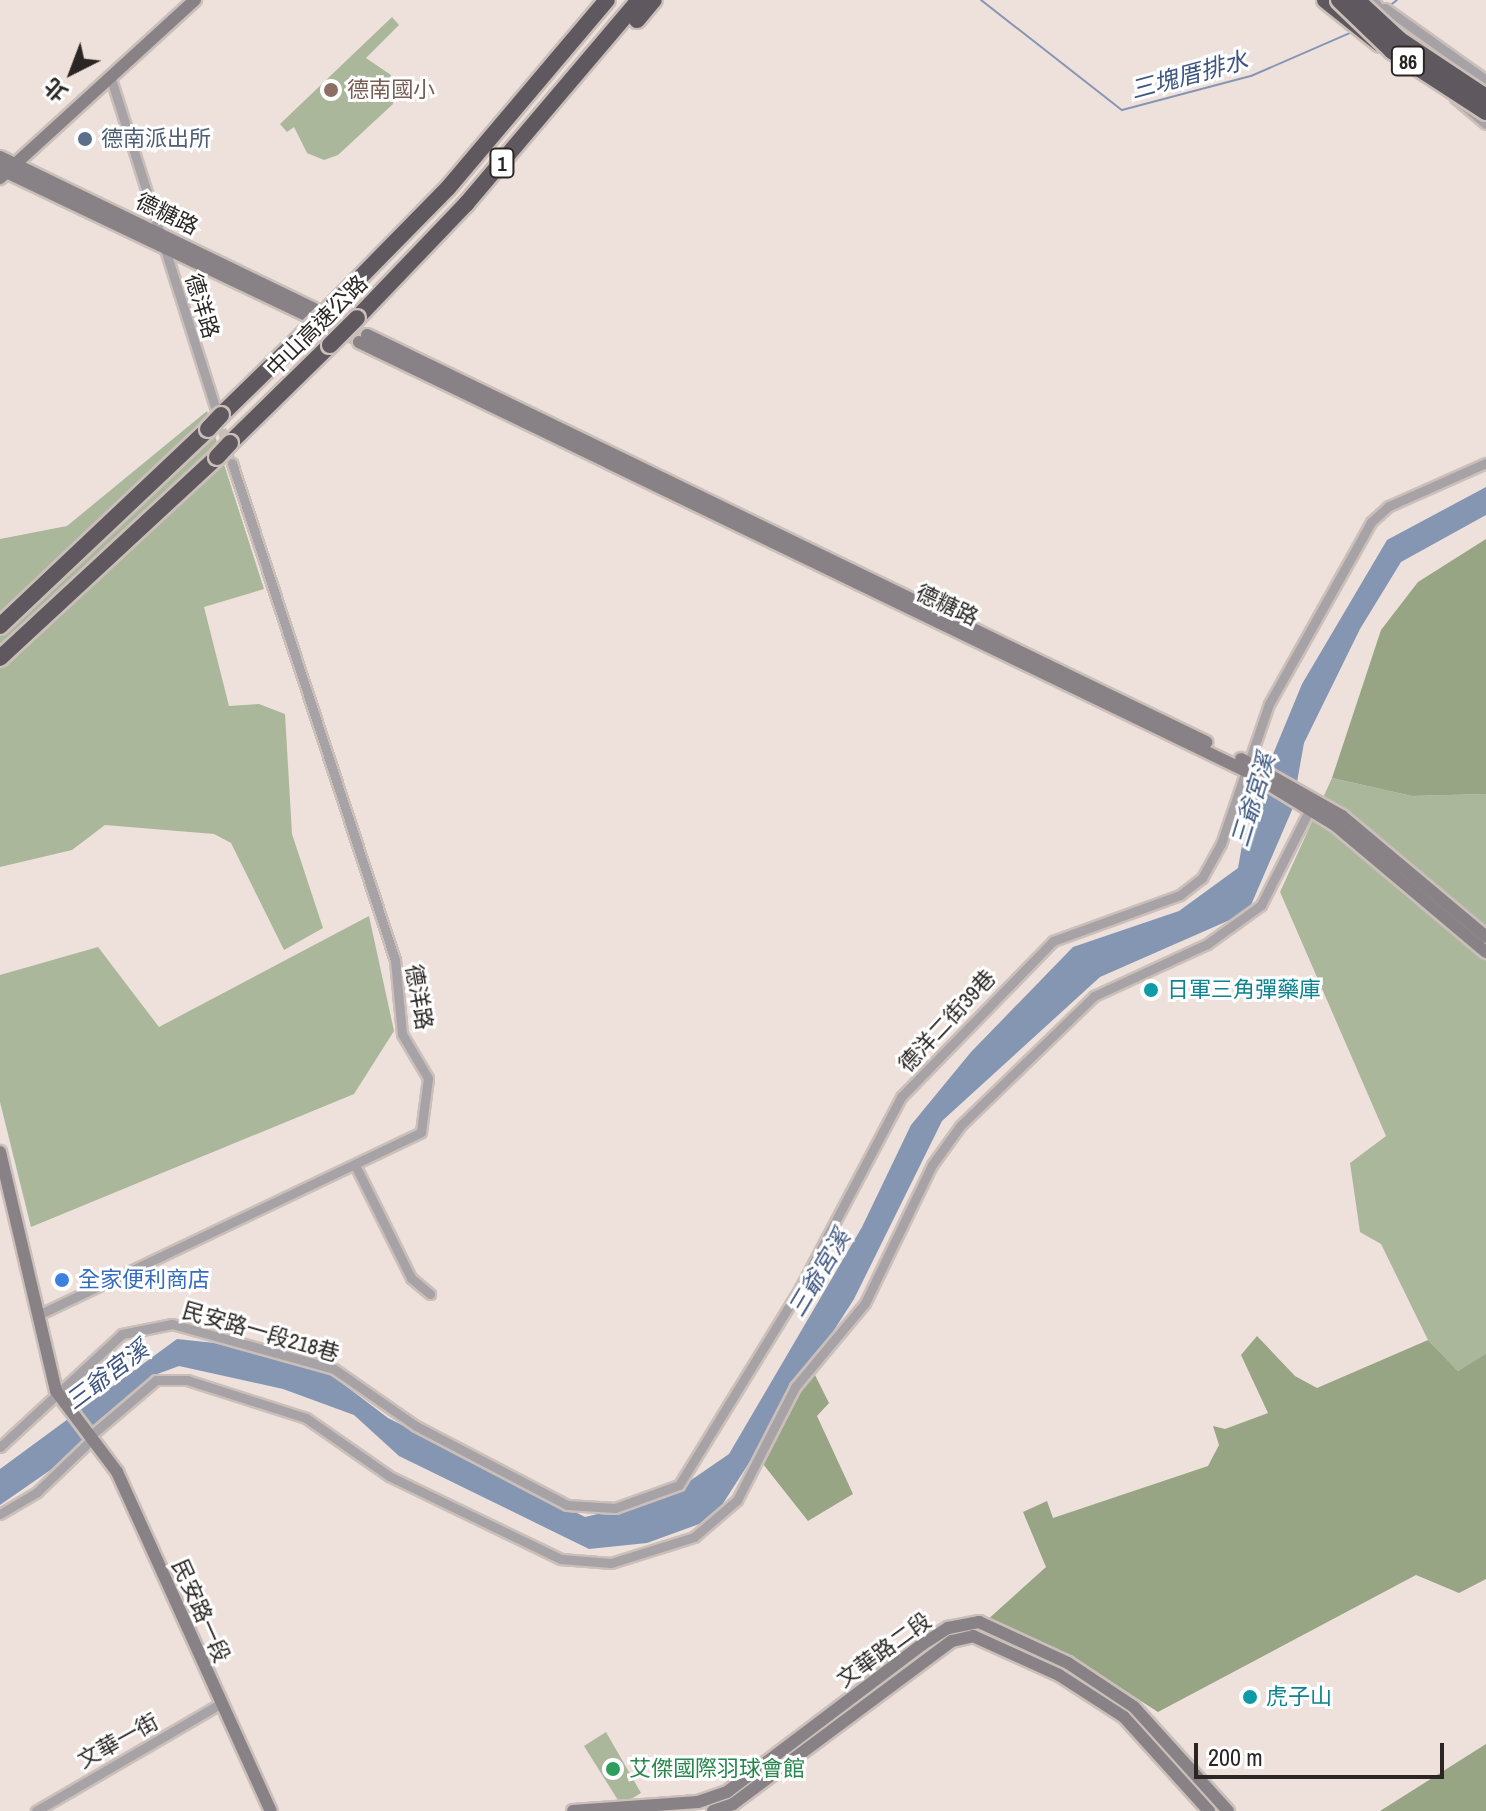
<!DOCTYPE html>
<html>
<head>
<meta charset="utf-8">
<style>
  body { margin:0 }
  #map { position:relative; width:1486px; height:1811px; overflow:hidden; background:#eee1db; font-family:"Archivo Narrow","Noto Sans TC",sans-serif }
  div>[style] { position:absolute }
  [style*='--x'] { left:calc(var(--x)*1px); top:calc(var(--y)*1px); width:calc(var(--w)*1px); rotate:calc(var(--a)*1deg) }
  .green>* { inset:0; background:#abb79b }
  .forest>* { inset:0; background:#97a585 }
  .water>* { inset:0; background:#8596b3 }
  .stream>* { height:2px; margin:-1px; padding:0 1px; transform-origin:1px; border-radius:1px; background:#8596b3 }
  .street-tunnel>* { height:9px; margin-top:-4.5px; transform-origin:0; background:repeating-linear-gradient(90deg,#c7bcb6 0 9px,transparent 0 13.5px) }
  .secondary-tunnel>* { height:12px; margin-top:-6px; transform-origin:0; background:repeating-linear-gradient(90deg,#c7bcb6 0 12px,transparent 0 18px) }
  .roads { filter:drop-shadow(2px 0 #cbbfba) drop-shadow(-2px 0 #cbbfba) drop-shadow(0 2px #cbbfba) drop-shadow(0 -2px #cbbfba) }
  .street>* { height:9px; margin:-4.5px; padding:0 4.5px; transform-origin:4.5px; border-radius:4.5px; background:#a6a2a6 }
  .secondary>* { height:12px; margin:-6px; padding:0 6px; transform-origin:6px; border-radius:6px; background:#888287 }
  .highway>* { height:16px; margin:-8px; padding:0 8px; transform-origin:8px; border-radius:8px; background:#60585f }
  .bridges { filter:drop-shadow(2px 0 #cbbfba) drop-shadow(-2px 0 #cbbfba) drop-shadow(0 2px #cbbfba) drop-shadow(0 -2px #cbbfba) }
  .highway-bridge>* { height:16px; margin:-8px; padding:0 8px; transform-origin:8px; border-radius:8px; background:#60585f }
  .dots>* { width:22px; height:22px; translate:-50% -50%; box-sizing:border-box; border:4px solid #fff; border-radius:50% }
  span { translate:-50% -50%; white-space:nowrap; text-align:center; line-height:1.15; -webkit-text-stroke:6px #fff; paint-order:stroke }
  .shield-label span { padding:2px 6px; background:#fff; border:2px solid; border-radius:6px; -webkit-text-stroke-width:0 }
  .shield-label { font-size:20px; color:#2b2624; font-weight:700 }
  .education-label { font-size:22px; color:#785e54 }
  .left { translate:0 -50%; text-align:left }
  .service-label { font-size:22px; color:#4e5e75 }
  .street-label { font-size:22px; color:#2b2624 }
  .culture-label { font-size:22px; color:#0d838f }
  .shop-label { font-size:22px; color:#366cbe }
  .leisure-label { font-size:22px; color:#27864d }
  .water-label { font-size:24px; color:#3d5681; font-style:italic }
  .north { position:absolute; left:32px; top:32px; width:80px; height:80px; -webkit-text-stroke:6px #fff; paint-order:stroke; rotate:222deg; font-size:22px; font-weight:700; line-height:32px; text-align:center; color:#2b2624 }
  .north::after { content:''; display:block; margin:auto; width:28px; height:36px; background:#2b2624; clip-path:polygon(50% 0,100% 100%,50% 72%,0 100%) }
  .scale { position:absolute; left:1194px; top:1743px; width:250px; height:36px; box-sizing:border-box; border:4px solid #2b2624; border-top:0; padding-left:10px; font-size:24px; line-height:28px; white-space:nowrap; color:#2b2624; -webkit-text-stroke:6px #fff; paint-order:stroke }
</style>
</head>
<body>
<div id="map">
  <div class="green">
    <i style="clip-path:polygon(392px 17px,399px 25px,366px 58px,391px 75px,393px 104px,338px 155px,324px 160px,307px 153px,294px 127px,287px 132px,280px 124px)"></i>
    <i style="clip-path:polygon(207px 411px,264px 589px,204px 607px,229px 706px,259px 704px,285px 714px,292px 834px,323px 928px,284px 950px,231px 843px,214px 834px,105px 825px,72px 850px,0 867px,0 539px,67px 526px)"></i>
    <i style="clip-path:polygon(1332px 778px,1412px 796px,1486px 794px,1486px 1355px,1458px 1371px,1428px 1340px,1381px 1244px,1360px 1232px,1350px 1163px,1386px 1136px,1280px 892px)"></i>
    <i style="clip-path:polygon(369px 916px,394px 1031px,354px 1094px,31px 1227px,0 1102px,0 975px,98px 947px,159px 1027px)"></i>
    <i style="clip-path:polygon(606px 1732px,641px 1793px,621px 1805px,584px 1746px)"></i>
  </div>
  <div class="forest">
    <i style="clip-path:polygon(1486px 539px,1486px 794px,1412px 796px,1332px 778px,1381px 630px,1418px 582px)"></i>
    <i style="clip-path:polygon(1257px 1336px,1295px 1376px,1317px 1388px,1428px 1340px,1458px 1371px,1486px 1354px,1486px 1579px,1459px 1593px,1416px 1575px,1158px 1712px,1071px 1656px,985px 1622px,1046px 1567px,1023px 1512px,1047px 1501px,1053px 1518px,1208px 1466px,1219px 1445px,1213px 1426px,1225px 1429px,1268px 1413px,1241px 1355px)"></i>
    <i style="clip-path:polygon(812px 1369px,829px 1403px,817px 1416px,853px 1494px,808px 1521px,759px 1459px)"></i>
    <i style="clip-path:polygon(1486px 1744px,1486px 1811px,1380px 1811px)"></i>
  </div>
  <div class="water">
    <i style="clip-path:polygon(1486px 487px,1486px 515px,1401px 562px,1360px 629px,1304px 743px,1292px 810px,1248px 912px,1100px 977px,942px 1121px,854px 1299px,713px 1519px,647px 1543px,589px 1549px,399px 1456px,354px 1415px,283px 1389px,179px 1366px,152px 1376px,62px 1462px,0 1505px,0 1469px,177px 1339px,243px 1346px,326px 1371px,388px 1418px,585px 1517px,665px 1498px,729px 1454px,862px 1227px,911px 1125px,971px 1052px,1073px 947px,1179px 911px,1238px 868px,1247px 817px,1302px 684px,1387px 540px)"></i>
  </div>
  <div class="stream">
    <i style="--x:981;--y:0;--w:179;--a:38"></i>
    <i style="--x:1122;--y:110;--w:133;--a:-14.8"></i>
    <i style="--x:1251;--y:76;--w:110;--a:-23.5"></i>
    <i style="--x:1392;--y:4;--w:6;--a:-39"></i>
  </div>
  <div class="street-tunnel">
    <i style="--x:218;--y:416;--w:49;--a:73.4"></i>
  </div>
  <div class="secondary-tunnel">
    <i style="--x:320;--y:312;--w:52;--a:26.1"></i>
    <i style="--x:311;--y:317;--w:54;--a:27.5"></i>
  </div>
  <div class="roads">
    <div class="street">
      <i style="--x:1373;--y:0;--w:28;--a:51"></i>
      <i style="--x:1385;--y:8;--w:124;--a:35.5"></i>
      <i style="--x:111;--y:79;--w:343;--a:72.4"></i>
      <i style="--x:1455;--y:98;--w:40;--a:40"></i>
      <i style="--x:356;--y:1167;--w:124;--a:63.6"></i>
      <i style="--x:411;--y:1278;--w:25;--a:40"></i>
      <i style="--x:38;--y:1315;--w:424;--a:-25.5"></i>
      <i style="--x:421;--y:1132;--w:54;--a:-82.6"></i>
      <i style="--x:428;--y:1078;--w:51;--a:-120.6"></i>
      <i style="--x:402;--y:1034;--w:74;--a:-95.4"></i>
      <i style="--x:395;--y:960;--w:523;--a:-108.16"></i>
      <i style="--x:89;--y:1437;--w:88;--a:-40.4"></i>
      <i style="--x:156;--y:1380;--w:31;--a:0"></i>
      <i style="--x:187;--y:1380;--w:125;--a:17.7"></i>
      <i style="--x:306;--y:1418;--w:101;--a:34.9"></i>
      <i style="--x:389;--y:1476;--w:191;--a:25.8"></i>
      <i style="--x:561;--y:1559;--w:50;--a:4.6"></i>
      <i style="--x:611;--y:1563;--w:87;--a:-17.4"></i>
      <i style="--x:694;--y:1537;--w:57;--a:-40.7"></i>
      <i style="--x:737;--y:1500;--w:127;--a:-62.8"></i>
      <i style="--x:795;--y:1387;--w:109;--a:-50.2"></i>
      <i style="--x:865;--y:1303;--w:153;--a:-64.1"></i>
      <i style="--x:932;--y:1165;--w:48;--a:-54.3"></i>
      <i style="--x:960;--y:1126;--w:187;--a:-44.1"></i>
      <i style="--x:1094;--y:996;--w:124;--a:-24.7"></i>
      <i style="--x:1207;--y:944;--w:67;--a:-35.8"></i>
      <i style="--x:1261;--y:905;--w:110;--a:-63"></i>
      <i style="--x:0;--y:1447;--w:166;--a:-42.8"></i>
      <i style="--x:122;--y:1334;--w:51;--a:-11.3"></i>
      <i style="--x:172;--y:1324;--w:168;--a:15.5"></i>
      <i style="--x:334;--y:1369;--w:100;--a:34.8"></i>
      <i style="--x:416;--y:1426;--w:170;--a:27.6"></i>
      <i style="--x:567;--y:1505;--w:48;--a:3.6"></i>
      <i style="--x:615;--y:1508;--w:68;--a:-19.8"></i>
      <i style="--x:679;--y:1485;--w:231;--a:-58.4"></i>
      <i style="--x:800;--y:1288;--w:216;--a:-62.1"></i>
      <i style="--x:901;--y:1097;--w:218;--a:-45.7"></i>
      <i style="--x:1053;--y:941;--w:135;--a:-19.9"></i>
      <i style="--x:1180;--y:895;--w:28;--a:-38"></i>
      <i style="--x:1202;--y:878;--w:39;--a:-61"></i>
      <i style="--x:1221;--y:844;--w:148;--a:-71.1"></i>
      <i style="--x:1269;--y:704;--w:209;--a:-60.7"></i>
      <i style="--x:1371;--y:522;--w:24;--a:-42"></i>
      <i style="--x:1389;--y:506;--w:106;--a:-23.9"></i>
      <i style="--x:0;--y:1514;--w:43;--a:-30.7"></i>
      <i style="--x:37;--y:1492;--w:75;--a:-43.9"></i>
      <i style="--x:36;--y:1811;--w:213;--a:-30.2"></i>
    </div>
    <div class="secondary">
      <i style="--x:0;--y:157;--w:349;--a:25.8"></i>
      <i style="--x:0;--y:169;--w:341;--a:25.5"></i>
      <i style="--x:0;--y:178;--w:264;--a:-42.4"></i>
      <i style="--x:367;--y:335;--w:933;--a:25.88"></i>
      <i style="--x:359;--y:342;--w:990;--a:25.81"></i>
      <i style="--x:1250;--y:773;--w:100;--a:31.5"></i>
      <i style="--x:1335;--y:825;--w:197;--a:40.1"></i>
      <i style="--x:1241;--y:759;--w:116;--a:29.4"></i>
      <i style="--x:1342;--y:816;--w:188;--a:40"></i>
      <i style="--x:0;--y:1152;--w:245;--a:76.8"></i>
      <i style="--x:56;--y:1391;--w:101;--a:53"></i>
      <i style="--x:117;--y:1472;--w:372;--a:65.6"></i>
      <i style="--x:573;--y:1811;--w:125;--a:-4.1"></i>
      <i style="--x:698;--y:1802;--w:31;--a:-19"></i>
      <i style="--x:727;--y:1792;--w:246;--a:-37.1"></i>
      <i style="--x:923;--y:1644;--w:30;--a:-33"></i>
      <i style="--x:948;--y:1628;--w:32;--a:-11"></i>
      <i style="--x:979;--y:1622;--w:98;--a:24.7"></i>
      <i style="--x:1068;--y:1663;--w:79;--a:33.7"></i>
      <i style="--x:1134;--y:1707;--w:140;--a:47.9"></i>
      <i style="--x:713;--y:1811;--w:21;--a:-19"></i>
      <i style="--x:733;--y:1804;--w:273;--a:-36.7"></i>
      <i style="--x:952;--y:1641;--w:22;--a:-13"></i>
      <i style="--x:973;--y:1636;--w:94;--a:24.4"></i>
      <i style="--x:1059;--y:1675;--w:77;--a:32.9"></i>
      <i style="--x:1124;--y:1717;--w:127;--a:47.9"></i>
    </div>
    <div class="highway">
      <i style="--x:1325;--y:0;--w:70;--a:38.7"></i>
      <i style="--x:637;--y:20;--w:26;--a:-50"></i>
      <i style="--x:332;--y:306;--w:165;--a:-45.5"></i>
      <i style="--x:448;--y:188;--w:246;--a:-49.8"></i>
      <i style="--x:357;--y:318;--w:158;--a:-46.3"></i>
      <i style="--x:466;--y:204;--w:267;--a:-49.7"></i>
      <i style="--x:221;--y:415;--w:117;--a:-44.3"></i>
      <i style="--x:230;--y:443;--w:140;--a:-44.4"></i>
      <i style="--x:0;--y:626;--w:286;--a:-43.4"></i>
      <i style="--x:0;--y:658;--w:296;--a:-42.8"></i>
    </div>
  </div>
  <div class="bridges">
    <div class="highway-bridge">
      <i style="--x:1339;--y:0;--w:74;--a:43.9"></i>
      <i style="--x:1392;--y:51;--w:112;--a:33"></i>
      <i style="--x:1357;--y:0;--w:59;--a:42.9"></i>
      <i style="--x:1400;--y:40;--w:103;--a:33.5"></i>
      <i style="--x:305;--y:333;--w:38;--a:-45"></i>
      <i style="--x:330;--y:345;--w:38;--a:-45"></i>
      <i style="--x:208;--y:429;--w:19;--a:-47"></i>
      <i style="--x:217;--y:457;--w:19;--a:-47"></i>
    </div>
  </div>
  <div class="dots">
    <i style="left:331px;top:90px;background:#8d6e63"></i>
    <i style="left:85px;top:139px;background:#5c6f8a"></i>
    <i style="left:1151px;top:990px;background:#0f9aa8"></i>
    <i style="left:62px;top:1280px;background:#3f7fe0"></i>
    <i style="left:1250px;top:1697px;background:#0f9aa8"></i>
    <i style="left:613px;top:1769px;background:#2e9e5b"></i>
  </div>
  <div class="shield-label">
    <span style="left:1408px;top:61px">86</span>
    <span style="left:502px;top:163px">1</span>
  </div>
  <div class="education-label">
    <span class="left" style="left:347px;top:90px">德南國小</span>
  </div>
  <div class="service-label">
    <span class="left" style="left:101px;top:139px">德南派出所</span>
  </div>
  <div class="street-label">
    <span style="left:167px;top:214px;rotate:26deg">德糖路</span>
    <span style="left:202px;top:306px;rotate:73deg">德洋路</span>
    <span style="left:317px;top:326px;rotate:-45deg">中山高速公路</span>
    <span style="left:947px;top:605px;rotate:25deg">德糖路</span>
    <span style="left:419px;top:997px;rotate:80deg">德洋路</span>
    <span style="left:947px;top:1021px;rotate:-47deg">德洋二街39巷</span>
    <span style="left:261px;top:1332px;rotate:16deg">民安路一段218巷</span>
    <span style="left:201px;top:1611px;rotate:66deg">民安路一段</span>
    <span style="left:884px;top:1650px;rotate:-36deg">文華路二段</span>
    <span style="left:118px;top:1741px;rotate:-29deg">文華一街</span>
  </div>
  <div class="culture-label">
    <span class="left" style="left:1167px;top:990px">日軍三角彈藥庫</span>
    <span class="left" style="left:1266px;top:1697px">虎子山</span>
  </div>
  <div class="shop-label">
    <span class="left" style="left:78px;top:1280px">全家便利商店</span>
  </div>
  <div class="leisure-label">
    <span class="left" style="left:629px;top:1769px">艾傑國際羽球會館</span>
  </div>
  <div class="water-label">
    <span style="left:1189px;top:75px;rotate:-15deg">三塊厝排水</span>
    <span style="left:1253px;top:800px;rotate:-73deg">三爺宮溪</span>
    <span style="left:819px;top:1273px;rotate:-59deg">三爺宮溪</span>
    <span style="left:107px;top:1375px;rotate:-37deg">三爺宮溪</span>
  </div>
  <div class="north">北</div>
  <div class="scale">200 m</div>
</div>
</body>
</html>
